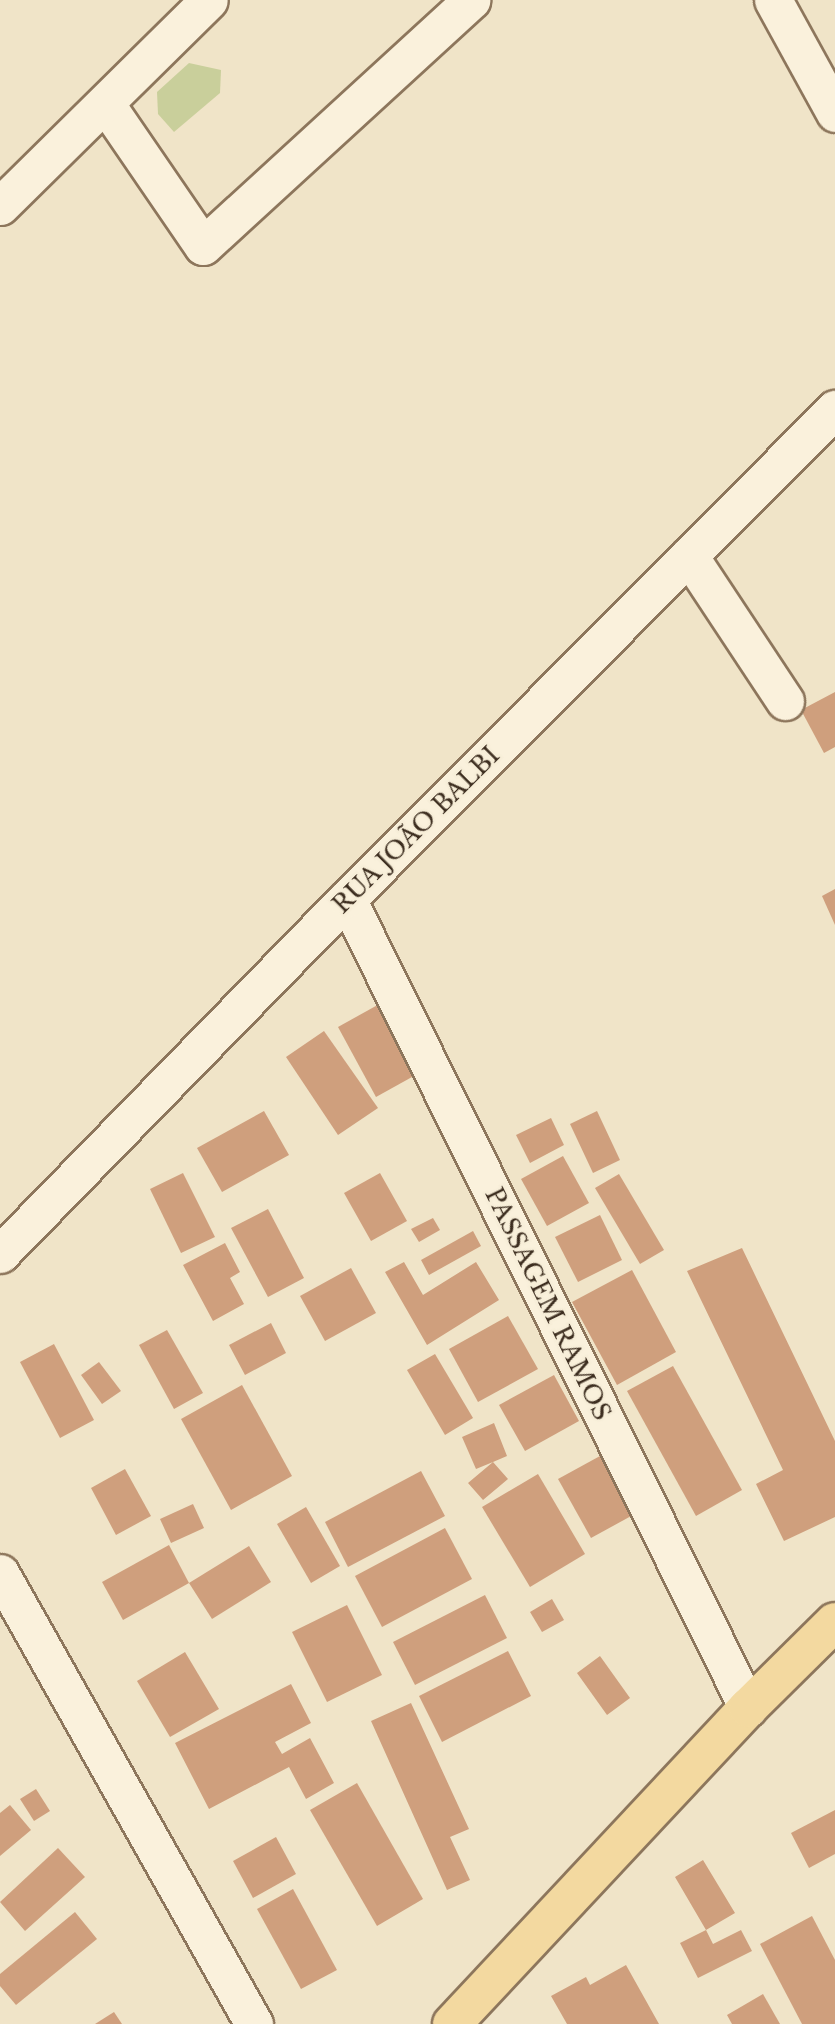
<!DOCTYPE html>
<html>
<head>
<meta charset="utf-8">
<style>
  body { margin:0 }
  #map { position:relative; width:835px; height:2024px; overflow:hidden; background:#f0e4c8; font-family:"Libre Baskerville",serif }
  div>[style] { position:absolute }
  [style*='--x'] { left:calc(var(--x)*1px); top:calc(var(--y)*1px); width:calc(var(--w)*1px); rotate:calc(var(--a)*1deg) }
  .green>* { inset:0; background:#c9cf9b }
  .building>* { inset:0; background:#cf9f7d }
  .roads { filter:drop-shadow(2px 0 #8d765c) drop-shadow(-2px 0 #8d765c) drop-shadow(0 2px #8d765c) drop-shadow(0 -2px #8d765c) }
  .minor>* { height:37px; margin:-18.5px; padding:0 18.5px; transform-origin:18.5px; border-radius:18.5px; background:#faf1dc }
  .major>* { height:38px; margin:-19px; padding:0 19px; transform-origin:19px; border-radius:19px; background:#f3d9a0 }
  span { translate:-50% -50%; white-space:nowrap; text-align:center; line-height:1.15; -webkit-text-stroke:5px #f7eed8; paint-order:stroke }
  .street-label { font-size:24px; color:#3d2e20 }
</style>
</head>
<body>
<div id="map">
  <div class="green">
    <i style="clip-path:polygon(189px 63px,221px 70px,220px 93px,174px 132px,158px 114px,157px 92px)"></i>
  </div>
  <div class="building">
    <i style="clip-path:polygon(835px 692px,835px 747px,824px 753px,801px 710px)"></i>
    <i style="clip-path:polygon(835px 889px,835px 925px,822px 896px)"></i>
    <i style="clip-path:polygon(383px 1002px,421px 1072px,376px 1097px,338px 1027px)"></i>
    <i style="clip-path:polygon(324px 1031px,378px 1108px,338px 1135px,286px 1057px)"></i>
    <i style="clip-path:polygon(264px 1111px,289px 1155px,222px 1192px,197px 1148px)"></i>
    <i style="clip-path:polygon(597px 1111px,620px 1160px,593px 1173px,570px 1124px)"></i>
    <i style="clip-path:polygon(551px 1118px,564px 1145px,530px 1163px,516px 1135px)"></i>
    <i style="clip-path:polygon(563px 1156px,589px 1203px,547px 1226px,521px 1179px)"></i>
    <i style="clip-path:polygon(183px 1173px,215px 1237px,181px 1253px,150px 1189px)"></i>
    <i style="clip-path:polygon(380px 1173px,407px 1221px,371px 1241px,344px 1193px)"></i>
    <i style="clip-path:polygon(619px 1174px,664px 1250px,640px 1264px,595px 1188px)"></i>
    <i style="clip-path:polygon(268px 1209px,304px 1278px,268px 1297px,231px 1228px)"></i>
    <i style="clip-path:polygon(600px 1215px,622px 1260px,578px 1282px,555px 1237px)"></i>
    <i style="clip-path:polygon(433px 1218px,440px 1230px,419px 1242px,411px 1229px)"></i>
    <i style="clip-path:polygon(473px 1231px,481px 1246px,429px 1275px,421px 1260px)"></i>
    <i style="clip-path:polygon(225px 1243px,240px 1272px,230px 1278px,244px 1304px,213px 1321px,183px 1265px)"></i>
    <i style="clip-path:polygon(742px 1248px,835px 1441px,835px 1517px,784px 1541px,756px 1484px,783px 1470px,687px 1271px)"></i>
    <i style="clip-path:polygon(404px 1262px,423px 1295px,476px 1262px,499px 1300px,427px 1345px,385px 1272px)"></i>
    <i style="clip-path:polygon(351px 1268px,376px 1313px,325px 1341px,300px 1296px)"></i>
    <i style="clip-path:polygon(632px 1270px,676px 1352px,617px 1385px,572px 1302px)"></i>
    <i style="clip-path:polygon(508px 1316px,538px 1369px,478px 1402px,449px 1349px)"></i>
    <i style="clip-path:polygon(271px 1323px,286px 1353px,245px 1375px,229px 1345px)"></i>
    <i style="clip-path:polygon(167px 1330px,203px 1393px,174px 1409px,139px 1345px)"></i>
    <i style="clip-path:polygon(54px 1344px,94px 1420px,60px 1438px,20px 1362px)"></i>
    <i style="clip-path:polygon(435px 1354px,473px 1418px,445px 1435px,407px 1370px)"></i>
    <i style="clip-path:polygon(99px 1362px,121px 1391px,102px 1404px,81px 1375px)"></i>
    <i style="clip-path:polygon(673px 1366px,742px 1490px,696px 1516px,627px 1391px)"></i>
    <i style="clip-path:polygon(554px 1375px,579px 1421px,525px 1451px,499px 1405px)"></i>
    <i style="clip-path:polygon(242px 1385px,292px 1476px,231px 1510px,181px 1419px)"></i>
    <i style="clip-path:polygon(494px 1423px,507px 1456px,493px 1462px,508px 1479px,483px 1500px,468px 1483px,493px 1462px,476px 1469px,462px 1437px)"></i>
    <i style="clip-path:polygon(600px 1456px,633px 1515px,591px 1538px,558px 1479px)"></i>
    <i style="clip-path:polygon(125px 1469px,151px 1516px,116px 1535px,91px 1488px)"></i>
    <i style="clip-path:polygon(421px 1471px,445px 1516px,348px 1567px,325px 1522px)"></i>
    <i style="clip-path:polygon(538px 1474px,585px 1554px,530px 1587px,482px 1507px)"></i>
    <i style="clip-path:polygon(193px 1504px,204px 1528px,171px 1543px,160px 1519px)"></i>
    <i style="clip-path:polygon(306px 1507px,340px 1566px,311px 1583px,277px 1524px)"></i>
    <i style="clip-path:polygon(445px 1528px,472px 1579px,382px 1627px,355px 1576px)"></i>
    <i style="clip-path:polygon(169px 1545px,189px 1583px,123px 1620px,102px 1582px)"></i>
    <i style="clip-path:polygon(249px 1546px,271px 1582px,212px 1619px,189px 1583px)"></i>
    <i style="clip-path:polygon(485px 1595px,507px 1638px,415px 1685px,393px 1642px)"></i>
    <i style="clip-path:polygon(552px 1599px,564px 1620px,542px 1632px,530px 1612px)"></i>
    <i style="clip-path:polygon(347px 1605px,382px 1675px,327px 1702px,292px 1632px)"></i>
    <i style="clip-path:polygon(508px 1651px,531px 1696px,442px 1742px,419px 1696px)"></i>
    <i style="clip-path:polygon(185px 1652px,219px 1709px,170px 1737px,137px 1681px)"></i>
    <i style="clip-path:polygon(600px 1656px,630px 1698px,607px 1715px,577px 1673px)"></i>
    <i style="clip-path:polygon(291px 1684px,311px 1723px,275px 1742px,282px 1754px,310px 1738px,334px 1783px,306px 1799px,289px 1767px,209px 1809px,175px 1743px)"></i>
    <i style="clip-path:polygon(411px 1703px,469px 1829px,450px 1837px,470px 1880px,447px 1890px,371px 1721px)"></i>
    <i style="clip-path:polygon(357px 1783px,423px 1899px,377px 1926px,310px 1810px)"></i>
    <i style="clip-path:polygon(36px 1789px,50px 1811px,34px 1821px,20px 1799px)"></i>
    <i style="clip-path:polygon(10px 1805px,31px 1830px,0 1856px,0 1813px)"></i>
    <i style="clip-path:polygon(835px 1810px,835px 1854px,809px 1868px,791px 1833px)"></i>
    <i style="clip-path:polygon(276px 1837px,296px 1874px,253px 1898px,233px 1861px)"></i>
    <i style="clip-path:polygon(58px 1848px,85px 1877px,25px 1931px,0 1902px)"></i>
    <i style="clip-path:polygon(703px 1860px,735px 1913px,706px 1930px,713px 1944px,741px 1930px,752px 1951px,698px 1978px,680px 1943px,706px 1930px,675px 1877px)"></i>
    <i style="clip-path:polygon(293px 1889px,337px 1970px,301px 1989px,257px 1909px)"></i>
    <i style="clip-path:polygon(75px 1912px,97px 1939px,16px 2005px,0 1986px,0 1974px)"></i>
    <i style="clip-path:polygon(812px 1916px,835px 1960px,835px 2024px,802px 2024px,760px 1944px)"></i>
    <i style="clip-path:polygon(626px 1965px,659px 2024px,567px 2024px,551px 1996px,586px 1977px,590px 1985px)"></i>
    <i style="clip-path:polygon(763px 1994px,780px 2024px,732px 2024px,727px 2015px)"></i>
    <i style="clip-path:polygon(114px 2012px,122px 2024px,95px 2024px)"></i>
  </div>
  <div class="roads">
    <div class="minor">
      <i style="--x:773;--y:0;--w:129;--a:61.2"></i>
      <i style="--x:105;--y:103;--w:173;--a:55.6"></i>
      <i style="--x:203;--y:246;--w:364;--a:-42.5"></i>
      <i style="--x:0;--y:206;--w:293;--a:-44.6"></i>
      <i style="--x:689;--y:556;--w:174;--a:56.5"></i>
      <i style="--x:347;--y:899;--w:903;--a:63.63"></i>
      <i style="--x:0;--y:1254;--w:496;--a:-45.7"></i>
      <i style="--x:347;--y:899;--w:692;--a:-45.12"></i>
      <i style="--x:0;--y:1573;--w:518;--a:60.61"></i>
    </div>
    <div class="major">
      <i style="--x:452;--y:2024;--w:433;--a:-46.9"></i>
      <i style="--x:748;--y:1708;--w:122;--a:-44.7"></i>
    </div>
  </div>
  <div class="street-label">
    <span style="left:416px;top:830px;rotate:-45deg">RUA JOÃO BALBI</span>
    <span style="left:548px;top:1304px;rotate:64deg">PASSAGEM RAMOS</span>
  </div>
</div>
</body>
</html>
